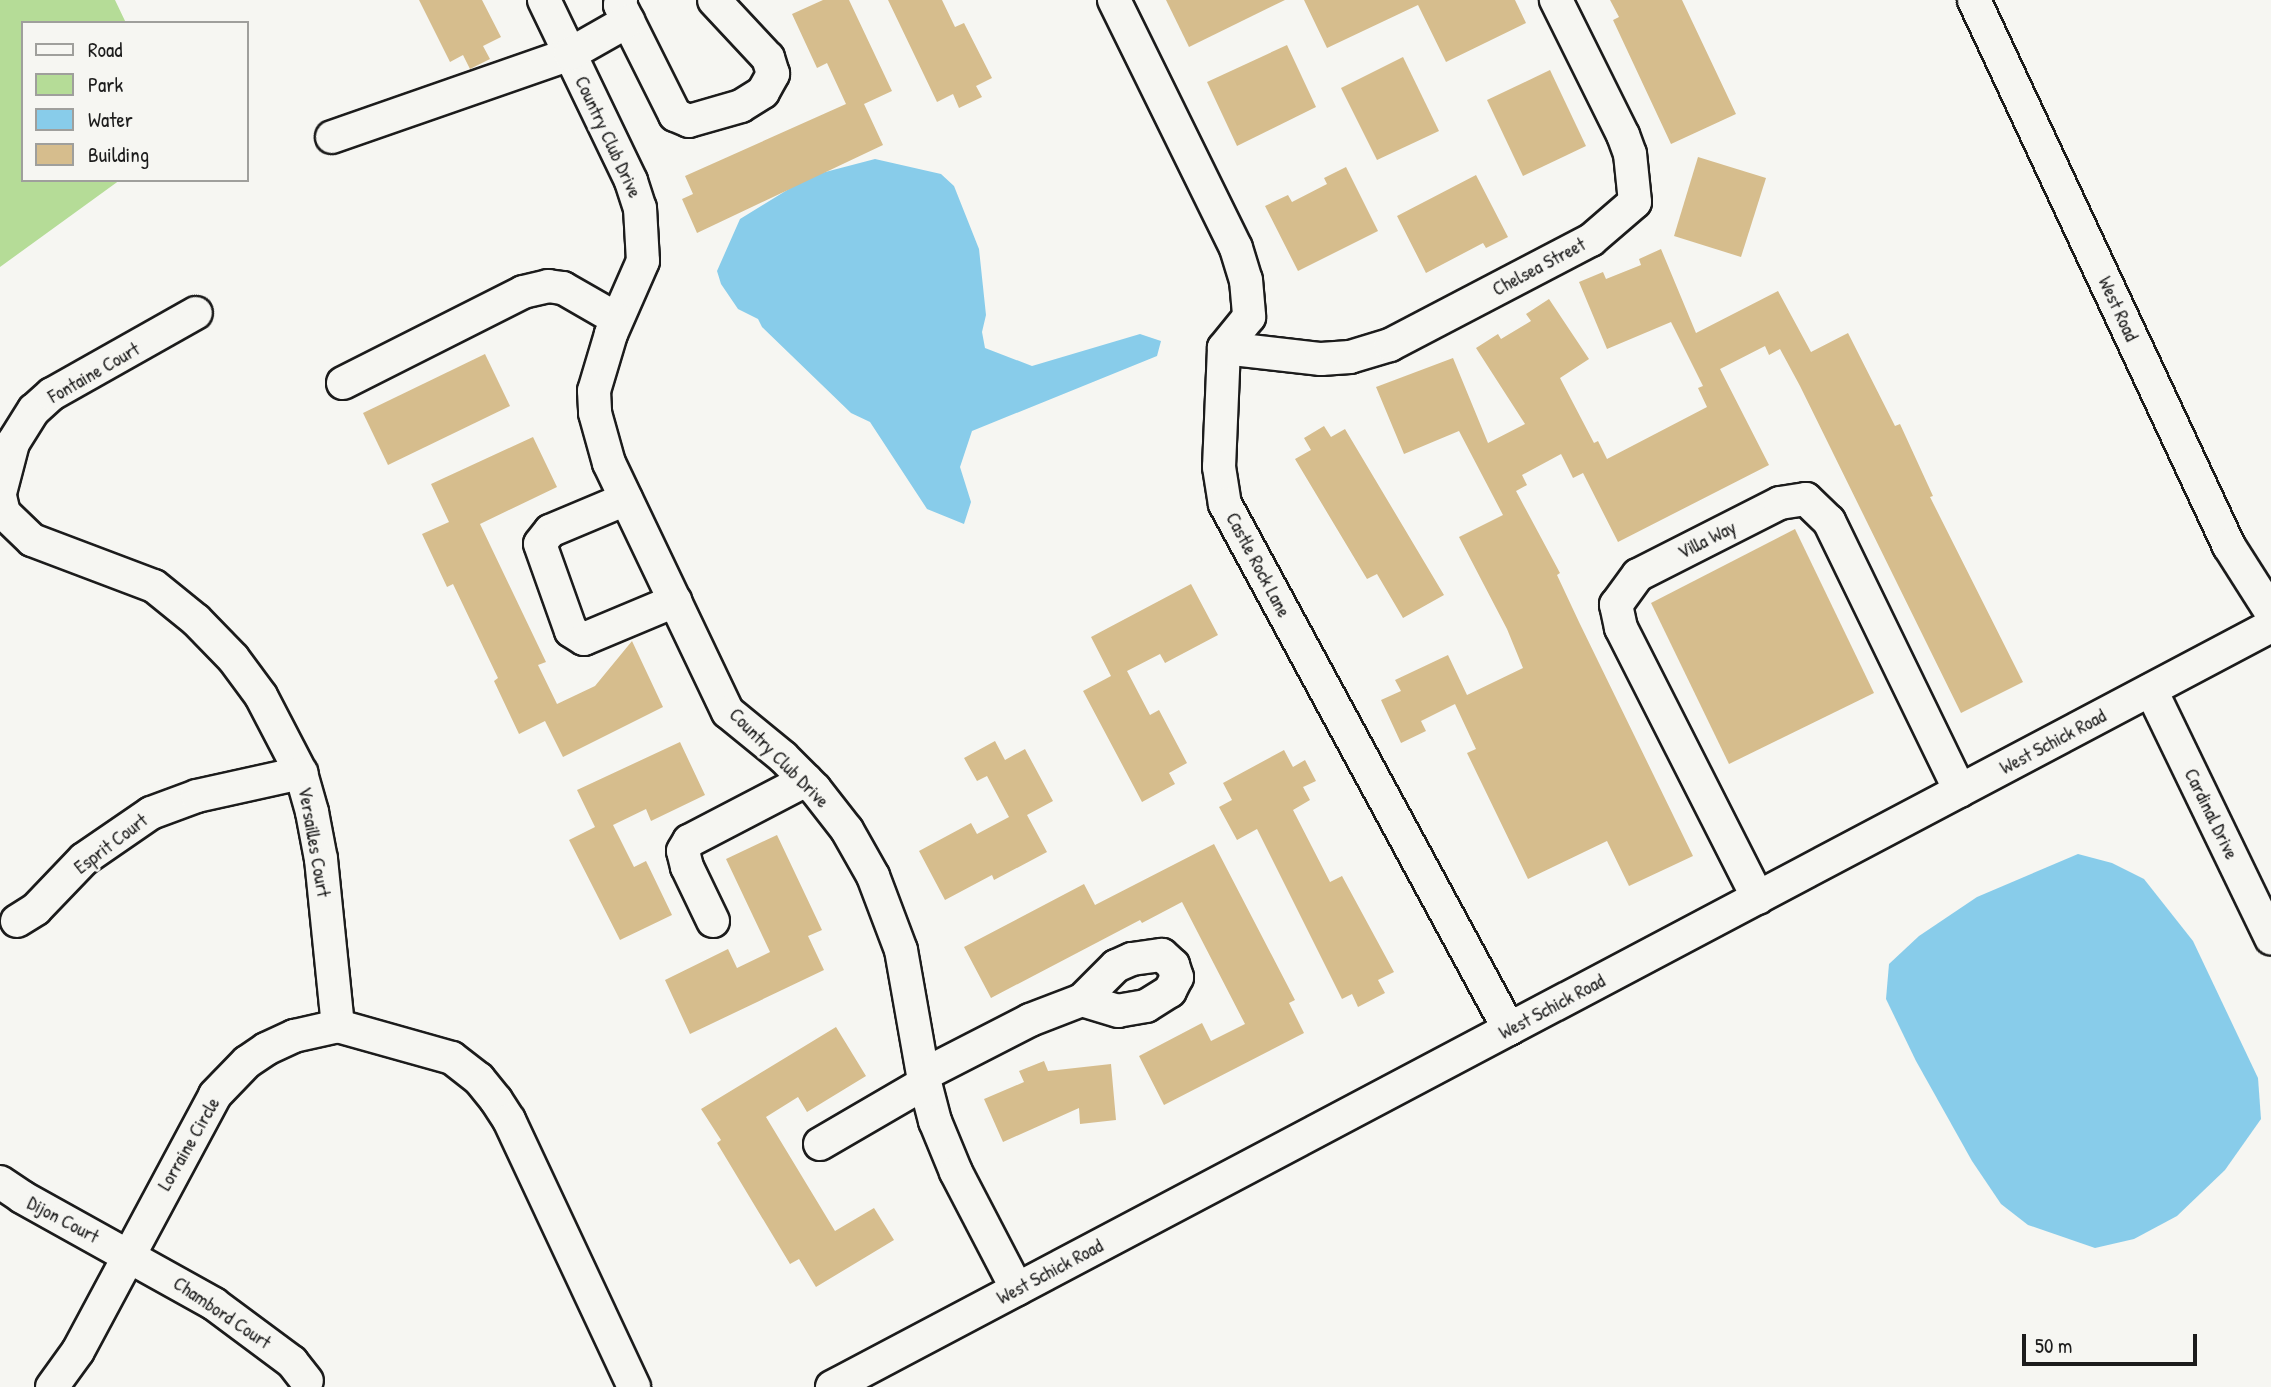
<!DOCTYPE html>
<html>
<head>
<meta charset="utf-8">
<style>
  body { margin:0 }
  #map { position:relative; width:2271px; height:1387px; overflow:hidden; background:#f6f6f2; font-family:"Patrick Hand",sans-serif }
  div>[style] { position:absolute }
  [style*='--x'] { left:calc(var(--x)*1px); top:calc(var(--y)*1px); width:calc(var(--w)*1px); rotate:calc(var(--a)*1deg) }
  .green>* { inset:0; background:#b5dc97 }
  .water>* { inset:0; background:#88ccea }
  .building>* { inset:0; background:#d6bd8d }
  .roads { filter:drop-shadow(2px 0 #1c1c1c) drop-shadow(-2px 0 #1c1c1c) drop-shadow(0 2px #1c1c1c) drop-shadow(0 -2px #1c1c1c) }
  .minor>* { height:32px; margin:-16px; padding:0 16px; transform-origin:16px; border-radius:16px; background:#f6f6f2 }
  span { translate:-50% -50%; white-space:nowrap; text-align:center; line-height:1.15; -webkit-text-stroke:5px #f6f6f2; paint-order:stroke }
  .street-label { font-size:19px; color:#1c1c1c }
  .legend { position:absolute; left:21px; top:21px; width:228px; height:161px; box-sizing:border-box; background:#f6f6f2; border:2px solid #9f9f9c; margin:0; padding:9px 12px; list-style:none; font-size:21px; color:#1c1c1c }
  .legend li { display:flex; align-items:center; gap:14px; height:35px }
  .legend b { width:35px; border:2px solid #9f9f9c }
  .scale { position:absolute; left:2022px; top:1334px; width:175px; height:32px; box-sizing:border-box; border:4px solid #1c1c1c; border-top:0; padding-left:9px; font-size:21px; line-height:24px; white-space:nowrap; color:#1c1c1c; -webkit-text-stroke:5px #f6f6f2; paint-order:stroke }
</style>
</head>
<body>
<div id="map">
  <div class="green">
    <i style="clip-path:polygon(0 0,115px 0,126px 23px,23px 23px,23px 180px,120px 180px,0 267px)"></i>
  </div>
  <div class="water">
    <i style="clip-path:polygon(875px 159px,941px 174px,954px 186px,979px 249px,986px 315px,982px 332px,985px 348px,1032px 366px,1140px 334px,1161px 341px,1157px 356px,972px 431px,960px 467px,971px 502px,964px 524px,927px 509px,870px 422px,851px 413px,762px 327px,758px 319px,738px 309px,721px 284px,717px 271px,740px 219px,810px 176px)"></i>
    <i style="clip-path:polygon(2078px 854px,2112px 863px,2144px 879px,2193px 941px,2258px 1078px,2261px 1119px,2225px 1170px,2177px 1216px,2134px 1239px,2095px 1248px,2028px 1225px,2001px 1204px,1972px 1161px,1916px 1061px,1886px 999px,1889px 964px,1919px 936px,1977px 897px)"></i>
  </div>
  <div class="building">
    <i style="clip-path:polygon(419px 0,482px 0,501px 37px,483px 46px,490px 59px,470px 69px,463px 55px,450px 62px)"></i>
    <i style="clip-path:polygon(823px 0,849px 0,892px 91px,864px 104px,883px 145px,697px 233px,682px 199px,693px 194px,685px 176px,846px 104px,827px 63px,817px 68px,792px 14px)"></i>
    <i style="clip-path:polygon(888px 0,942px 0,955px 27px,964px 23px,992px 78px,976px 86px,982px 97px,959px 108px,953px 94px,937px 102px)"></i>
    <i style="clip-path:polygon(1166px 0,1285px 0,1189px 47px)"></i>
    <i style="clip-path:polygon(1304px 0,1515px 0,1526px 23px,1446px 62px,1418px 5px,1327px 48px)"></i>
    <i style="clip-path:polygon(1610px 0,1682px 0,1736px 114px,1671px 144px,1613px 20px,1619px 17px)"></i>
    <i style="clip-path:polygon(1287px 45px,1316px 107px,1237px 146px,1207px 82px)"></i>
    <i style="clip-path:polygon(1403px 57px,1439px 131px,1377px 160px,1341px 88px)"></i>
    <i style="clip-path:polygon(1550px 70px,1586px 146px,1523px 176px,1487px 100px)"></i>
    <i style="clip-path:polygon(1698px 157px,1766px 178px,1741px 257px,1674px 236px)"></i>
    <i style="clip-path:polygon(1346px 167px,1378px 231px,1298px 271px,1265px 206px,1288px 195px,1292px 202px,1327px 184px,1324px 178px)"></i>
    <i style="clip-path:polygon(1476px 175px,1508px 237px,1486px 248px,1483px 243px,1426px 273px,1397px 216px)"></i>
    <i style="clip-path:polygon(1661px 249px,1696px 333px,1778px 291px,1811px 352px,1848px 333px,1895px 426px,1900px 424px,1933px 496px,1930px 497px,2023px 682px,1961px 713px,1800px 386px,1780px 349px,1769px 355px,1765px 346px,1720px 369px,1769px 465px,1618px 542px,1583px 473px,1573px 478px,1561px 454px,1522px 475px,1527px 485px,1516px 491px,1560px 573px,1557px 575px,1579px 622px,1693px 856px,1629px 886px,1607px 841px,1528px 879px,1467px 753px,1476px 749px,1455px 704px,1421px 721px,1426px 731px,1401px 743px,1381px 700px,1401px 691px,1395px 680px,1448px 655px,1467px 695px,1523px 668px,1507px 629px,1459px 537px,1503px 515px,1459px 431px,1404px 454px,1376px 387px,1453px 358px,1488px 443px,1525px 424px,1476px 348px,1498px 334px,1501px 339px,1531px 321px,1526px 314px,1549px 299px,1589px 359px,1560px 378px,1594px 443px,1598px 441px,1607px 459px,1707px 407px,1698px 388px,1703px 386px,1671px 322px,1607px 349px,1579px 282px,1603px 272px,1606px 279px,1641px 265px,1639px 259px)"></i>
    <i style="clip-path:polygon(485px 354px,510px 406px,388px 465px,363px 413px)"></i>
    <i style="clip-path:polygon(1324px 426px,1331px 437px,1345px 429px,1444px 595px,1403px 618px,1377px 574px,1367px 579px,1295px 459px,1311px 450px,1304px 438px)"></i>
    <i style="clip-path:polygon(533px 437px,557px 487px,480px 524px,546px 662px,538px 665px,557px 704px,595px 686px,632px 641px,663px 707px,563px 757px,545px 721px,519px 734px,494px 681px,498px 678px,453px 584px,447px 587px,422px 534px,449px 522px,431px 484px)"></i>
    <i style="clip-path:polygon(1795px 529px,1874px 693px,1729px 764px,1651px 603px)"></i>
    <i style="clip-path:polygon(1191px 584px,1218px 635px,1165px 663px,1160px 654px,1127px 671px,1150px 715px,1159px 710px,1187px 763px,1169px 773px,1175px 784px,1142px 802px,1083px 691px,1111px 676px,1091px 637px)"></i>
    <i style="clip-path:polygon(995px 741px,1005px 760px,1025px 749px,1053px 801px,1027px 815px,1047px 852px,994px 880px,992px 875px,945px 900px,919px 851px,971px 823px,977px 834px,1009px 817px,987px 776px,977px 781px,964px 758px)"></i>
    <i style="clip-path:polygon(680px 742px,705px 795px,651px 821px,646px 809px,613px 825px,634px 867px,646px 861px,672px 915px,620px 940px,569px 840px,595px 827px,577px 790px)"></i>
    <i style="clip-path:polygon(1284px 750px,1293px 767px,1305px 760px,1316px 781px,1303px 787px,1310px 800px,1293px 810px,1330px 882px,1342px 876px,1394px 972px,1378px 980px,1385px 993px,1358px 1007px,1352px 994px,1342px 999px,1257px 829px,1237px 840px,1219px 807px,1232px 800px,1223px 783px)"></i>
    <i style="clip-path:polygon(777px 835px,822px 930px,808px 936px,824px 970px,690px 1034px,665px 980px,728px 949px,737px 968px,770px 952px,726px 859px)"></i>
    <i style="clip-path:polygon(1214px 844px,1295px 1000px,1289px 1003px,1304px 1033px,1164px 1105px,1139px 1056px,1202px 1023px,1211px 1041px,1245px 1024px,1182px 902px,1142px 923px,1140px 920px,991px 998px,964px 947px,1084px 884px,1095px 905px)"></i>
    <i style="clip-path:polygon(836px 1027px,866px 1076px,807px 1112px,798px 1097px,766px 1117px,835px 1231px,874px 1208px,894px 1240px,816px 1287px,799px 1259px,790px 1264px,717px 1143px,721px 1140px,701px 1109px)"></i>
    <i style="clip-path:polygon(1044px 1061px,1048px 1071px,1111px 1064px,1116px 1120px,1080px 1124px,1079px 1108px,1003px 1142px,984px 1099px,1024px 1082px,1019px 1071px)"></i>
  </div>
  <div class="roads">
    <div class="minor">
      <i style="--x:544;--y:0;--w:201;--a:64.3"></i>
      <i style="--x:631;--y:181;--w:28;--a:72"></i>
      <i style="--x:640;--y:208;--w:53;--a:86.8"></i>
      <i style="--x:643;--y:261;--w:80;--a:113.7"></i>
      <i style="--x:611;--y:334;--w:59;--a:106.6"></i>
      <i style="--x:594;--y:391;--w:22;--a:87"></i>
      <i style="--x:595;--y:413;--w:52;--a:74.4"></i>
      <i style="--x:609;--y:463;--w:276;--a:64.5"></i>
      <i style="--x:728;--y:712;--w:71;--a:39.3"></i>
      <i style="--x:783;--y:757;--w:45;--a:45"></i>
      <i style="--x:815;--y:789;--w:52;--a:52"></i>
      <i style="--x:847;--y:830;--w:53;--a:60.5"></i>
      <i style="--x:873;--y:876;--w:79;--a:69.3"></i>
      <i style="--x:901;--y:950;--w:127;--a:80"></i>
      <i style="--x:923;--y:1075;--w:48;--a:75.4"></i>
      <i style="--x:935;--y:1121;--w:55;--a:67.6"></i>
      <i style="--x:956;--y:1172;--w:132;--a:62.5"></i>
      <i style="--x:621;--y:0;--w:5;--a:101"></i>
      <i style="--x:620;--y:5;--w:123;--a:63.4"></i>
      <i style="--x:675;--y:115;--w:15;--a:23"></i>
      <i style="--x:689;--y:121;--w:54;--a:-16.1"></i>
      <i style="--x:741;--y:106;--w:26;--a:-32"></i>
      <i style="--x:763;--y:92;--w:21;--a:-61"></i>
      <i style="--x:773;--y:74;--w:17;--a:-107"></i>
      <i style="--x:768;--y:58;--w:79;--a:-133"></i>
      <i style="--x:1114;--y:0;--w:276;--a:63.8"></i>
      <i style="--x:1236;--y:248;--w:34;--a:73"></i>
      <i style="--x:1246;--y:280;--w:37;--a:85"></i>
      <i style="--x:1249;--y:317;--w:40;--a:129"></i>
      <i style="--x:1224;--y:348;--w:119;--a:92.4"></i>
      <i style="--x:1219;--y:467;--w:37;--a:81"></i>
      <i style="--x:1225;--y:504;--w:597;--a:61.59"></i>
      <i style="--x:1974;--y:0;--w:603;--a:64.97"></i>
      <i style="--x:2229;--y:546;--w:78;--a:57.5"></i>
      <i style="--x:332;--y:137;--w:252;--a:-19.2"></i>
      <i style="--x:570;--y:54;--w:67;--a:-29.6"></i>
      <i style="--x:1224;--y:348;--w:98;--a:6.5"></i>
      <i style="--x:1321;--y:359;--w:29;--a:-4"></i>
      <i style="--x:1350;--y:357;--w:42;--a:-16.7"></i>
      <i style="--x:1390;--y:345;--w:227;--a:-27.6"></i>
      <i style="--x:1591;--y:240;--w:58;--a:-40.8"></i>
      <i style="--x:1635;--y:202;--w:48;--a:-95.9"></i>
      <i style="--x:1630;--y:154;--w:20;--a:-110"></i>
      <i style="--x:1623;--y:135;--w:151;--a:-116.4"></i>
      <i style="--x:343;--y:383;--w:202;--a:-26.8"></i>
      <i style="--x:523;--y:292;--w:26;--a:-13"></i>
      <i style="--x:548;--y:286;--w:15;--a:8"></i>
      <i style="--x:563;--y:288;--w:62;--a:29.9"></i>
      <i style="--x:0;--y:493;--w:52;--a:-75.4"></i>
      <i style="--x:13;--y:443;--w:39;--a:-58"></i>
      <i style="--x:34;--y:410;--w:24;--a:-42"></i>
      <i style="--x:52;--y:394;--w:165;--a:-29.4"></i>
      <i style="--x:0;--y:496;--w:17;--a:77"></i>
      <i style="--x:4;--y:513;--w:39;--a:44"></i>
      <i style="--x:32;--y:540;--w:130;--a:20.7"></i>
      <i style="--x:154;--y:586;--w:54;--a:39"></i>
      <i style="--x:196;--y:620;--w:53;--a:45.8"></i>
      <i style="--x:233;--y:658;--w:47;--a:53.6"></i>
      <i style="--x:261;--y:696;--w:87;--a:62.5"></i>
      <i style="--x:301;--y:773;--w:41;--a:74.2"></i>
      <i style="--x:312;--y:812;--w:48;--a:79.2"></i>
      <i style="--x:321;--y:859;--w:168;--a:84.2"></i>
      <i style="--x:626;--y:499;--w:82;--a:157.2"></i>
      <i style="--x:550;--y:531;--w:16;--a:128"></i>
      <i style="--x:540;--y:544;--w:92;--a:70.4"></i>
      <i style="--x:571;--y:631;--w:15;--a:32"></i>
      <i style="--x:584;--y:639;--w:99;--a:-22.7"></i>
      <i style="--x:2151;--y:690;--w:276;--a:64.2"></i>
      <i style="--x:1758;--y:898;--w:303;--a:-116.9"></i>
      <i style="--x:1621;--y:628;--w:24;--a:-102"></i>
      <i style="--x:1616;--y:605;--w:37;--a:-54"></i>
      <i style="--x:1638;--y:575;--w:159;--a:-26.9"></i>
      <i style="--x:1780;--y:503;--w:26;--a:-9"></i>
      <i style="--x:1806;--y:499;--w:32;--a:44"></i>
      <i style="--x:1829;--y:521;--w:300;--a:64.1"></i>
      <i style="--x:17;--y:921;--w:22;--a:-32"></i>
      <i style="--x:36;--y:909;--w:69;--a:-46.2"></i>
      <i style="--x:84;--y:859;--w:81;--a:-34.5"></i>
      <i style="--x:151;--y:813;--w:49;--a:-20.3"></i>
      <i style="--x:197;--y:796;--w:107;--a:-12.5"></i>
      <i style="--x:713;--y:921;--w:60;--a:-115.7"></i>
      <i style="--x:687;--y:867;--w:16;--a:-104"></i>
      <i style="--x:683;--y:851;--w:12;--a:-59"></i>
      <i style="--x:689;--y:841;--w:132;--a:-27.5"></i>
      <i style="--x:923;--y:1075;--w:120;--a:-27.2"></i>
      <i style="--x:1030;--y:1020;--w:56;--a:-21"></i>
      <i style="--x:1082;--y:1000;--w:48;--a:-45"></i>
      <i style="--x:1116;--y:966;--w:17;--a:-24"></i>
      <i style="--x:1132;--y:959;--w:30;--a:-8"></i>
      <i style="--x:1162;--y:955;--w:15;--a:42"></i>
      <i style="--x:1173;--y:965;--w:13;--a:72"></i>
      <i style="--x:1177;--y:977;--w:16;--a:117"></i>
      <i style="--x:1170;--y:991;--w:28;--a:148"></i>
      <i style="--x:1146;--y:1006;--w:28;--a:170"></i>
      <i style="--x:1118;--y:1011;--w:38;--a:-163"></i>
      <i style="--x:820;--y:1144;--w:121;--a:-30.2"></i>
      <i style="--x:0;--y:1182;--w:27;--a:34"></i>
      <i style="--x:22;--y:1197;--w:220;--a:29.1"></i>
      <i style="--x:214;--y:1304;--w:97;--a:36.6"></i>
      <i style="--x:292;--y:1362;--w:24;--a:52"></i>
      <i style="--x:52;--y:1387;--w:44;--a:-54.2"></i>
      <i style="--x:78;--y:1351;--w:290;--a:-61.8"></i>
      <i style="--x:215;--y:1095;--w:46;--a:-45.9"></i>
      <i style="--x:247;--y:1062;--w:23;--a:-34"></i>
      <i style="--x:266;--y:1049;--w:31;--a:-25"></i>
      <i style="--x:294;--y:1036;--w:45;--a:-12.8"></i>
      <i style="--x:338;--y:1026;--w:118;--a:15.7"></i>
      <i style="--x:452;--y:1058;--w:34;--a:38"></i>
      <i style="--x:479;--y:1079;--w:27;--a:51"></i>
      <i style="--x:496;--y:1100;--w:24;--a:57"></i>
      <i style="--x:509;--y:1120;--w:295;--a:64.9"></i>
      <i style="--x:832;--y:1387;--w:1628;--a:-27.87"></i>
    </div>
  </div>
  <div class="street-label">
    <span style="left:608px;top:137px;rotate:65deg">Country Club Drive</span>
    <span style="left:1539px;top:267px;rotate:-28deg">Chelsea Street</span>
    <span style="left:2118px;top:309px;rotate:65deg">West Road</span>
    <span style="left:94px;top:373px;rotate:-30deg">Fontaine Court</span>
    <span style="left:1707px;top:540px;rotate:-27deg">Villa Way</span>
    <span style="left:1258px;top:565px;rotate:62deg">Castle Rock Lane</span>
    <span style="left:2053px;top:742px;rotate:-28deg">West Schick Road</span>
    <span style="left:779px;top:758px;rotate:45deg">Country Club Drive</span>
    <span style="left:2211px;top:814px;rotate:64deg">Cardinal Drive</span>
    <span style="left:314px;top:842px;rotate:80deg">Versailles Court</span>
    <span style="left:111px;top:844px;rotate:-37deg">Esprit Court</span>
    <span style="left:1552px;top:1007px;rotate:-28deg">West Schick Road</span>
    <span style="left:189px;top:1144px;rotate:-60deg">Lorraine Circle</span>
    <span style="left:63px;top:1220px;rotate:28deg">Dijon Court</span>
    <span style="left:1050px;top:1272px;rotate:-28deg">West Schick Road</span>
    <span style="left:222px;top:1313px;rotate:34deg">Chambord Court</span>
  </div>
  <ul class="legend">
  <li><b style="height:9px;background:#f6f6f2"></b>Road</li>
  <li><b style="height:19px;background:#b5dc97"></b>Park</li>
  <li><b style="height:19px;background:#88ccea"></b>Water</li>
  <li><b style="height:19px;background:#d6bd8d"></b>Building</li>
  </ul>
  <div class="scale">50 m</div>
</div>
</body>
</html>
